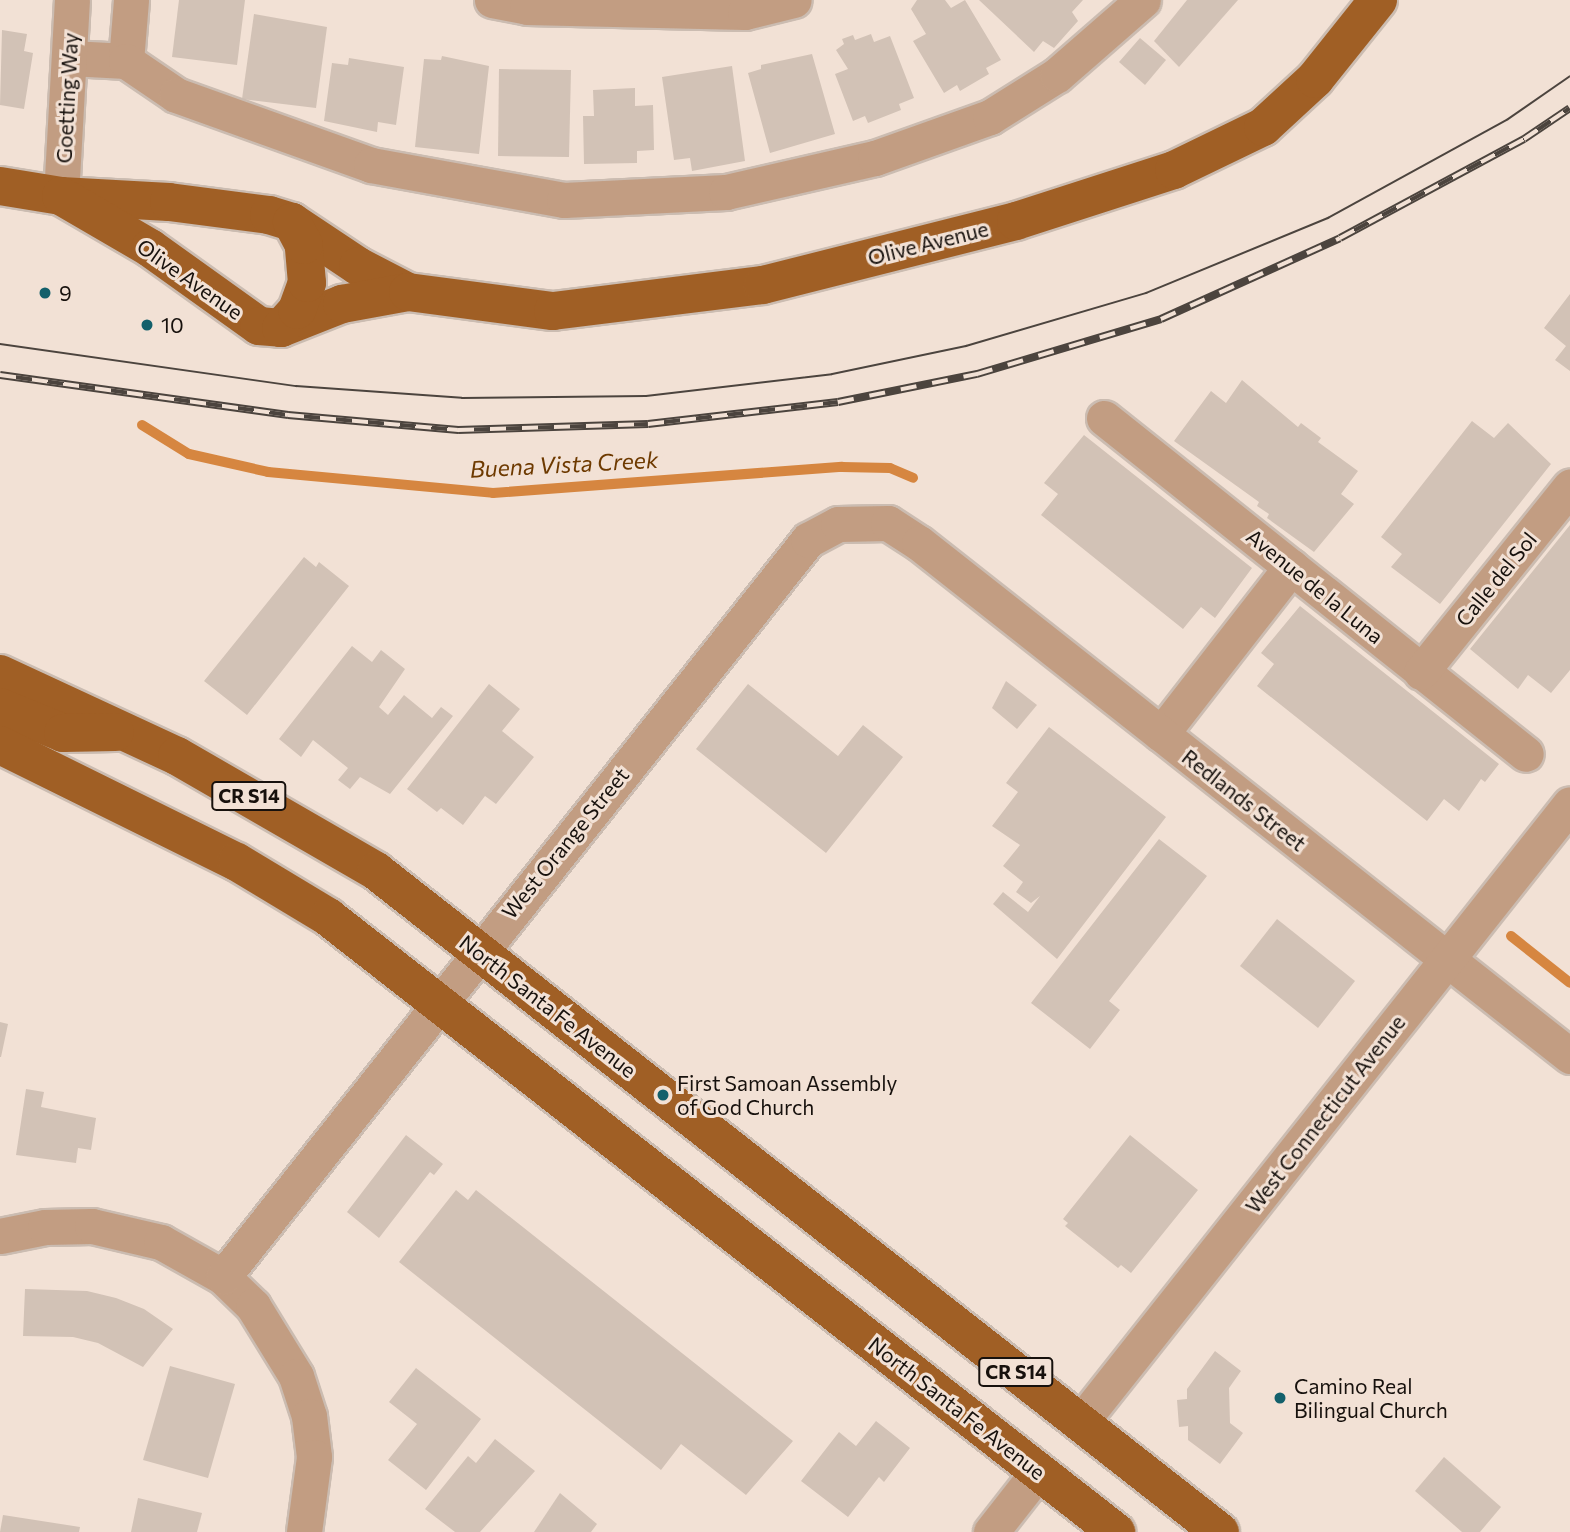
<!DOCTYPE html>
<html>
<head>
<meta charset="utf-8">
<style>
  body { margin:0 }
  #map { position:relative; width:1570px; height:1532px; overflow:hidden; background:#f2e1d5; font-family:Commissioner,sans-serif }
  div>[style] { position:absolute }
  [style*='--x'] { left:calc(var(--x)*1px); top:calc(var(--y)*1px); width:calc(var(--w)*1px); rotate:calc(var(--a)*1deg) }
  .stream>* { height:10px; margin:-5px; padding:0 5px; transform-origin:5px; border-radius:5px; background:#d68640 }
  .building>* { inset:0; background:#d2c2b6 }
  .roads { filter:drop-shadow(2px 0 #cbbcb1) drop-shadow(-2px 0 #cbbcb1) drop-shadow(0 2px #cbbcb1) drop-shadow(0 -2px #cbbcb1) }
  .minor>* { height:35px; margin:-17.5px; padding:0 17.5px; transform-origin:17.5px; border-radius:17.5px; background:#c29d82 }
  .major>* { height:38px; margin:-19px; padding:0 19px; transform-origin:19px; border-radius:19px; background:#a05f25 }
  .tram>* { height:2px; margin:-1px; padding:0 1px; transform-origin:1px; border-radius:1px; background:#4c443e }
  .rail>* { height:8px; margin-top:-4px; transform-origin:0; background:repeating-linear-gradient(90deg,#f2e1d5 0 16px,#4c443e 0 32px); box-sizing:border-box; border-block:2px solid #4c443e }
  .dots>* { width:19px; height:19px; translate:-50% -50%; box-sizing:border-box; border:4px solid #f2e1d5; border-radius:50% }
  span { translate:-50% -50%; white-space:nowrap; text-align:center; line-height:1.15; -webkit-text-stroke:6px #f2e1d5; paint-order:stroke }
  .shield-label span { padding:2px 5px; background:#f2e1d5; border:2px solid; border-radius:5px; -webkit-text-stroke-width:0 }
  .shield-label { font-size:19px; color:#17110d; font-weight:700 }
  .street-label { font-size:21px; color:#17110d }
  .poi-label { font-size:21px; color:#17110d }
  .left { translate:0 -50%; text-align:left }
  .water-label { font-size:23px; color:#6e3a00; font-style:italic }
</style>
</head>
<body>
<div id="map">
  <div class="stream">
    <i style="--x:142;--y:425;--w:55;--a:31.7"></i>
    <i style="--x:189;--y:454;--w:81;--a:12.8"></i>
    <i style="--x:268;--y:472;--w:226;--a:5.3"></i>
    <i style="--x:493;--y:493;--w:350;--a:-4.3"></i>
    <i style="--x:842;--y:467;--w:48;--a:1.2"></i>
    <i style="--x:890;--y:468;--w:25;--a:23"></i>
    <i style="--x:1511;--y:936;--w:75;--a:38.5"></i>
  </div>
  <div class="building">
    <i style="clip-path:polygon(179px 0,245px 0,237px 65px,172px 57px)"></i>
    <i style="clip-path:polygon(917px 0,945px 0,951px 8px,965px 0,1001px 60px,986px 68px,989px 74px,960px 91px,957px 85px,944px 93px,913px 41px,926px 34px,911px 9px)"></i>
    <i style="clip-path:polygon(979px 0,1083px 0,1072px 12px,1078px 21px,1054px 48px,1043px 41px,1034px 52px)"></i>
    <i style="clip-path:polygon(1187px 0,1238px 0,1179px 67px,1154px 41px)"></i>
    <i style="clip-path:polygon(254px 14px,327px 27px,316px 108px,242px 99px)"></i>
    <i style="clip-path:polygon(2px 30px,27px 34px,24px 51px,33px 53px,24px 109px,0 105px)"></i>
    <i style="clip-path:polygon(871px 34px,874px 42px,890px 36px,914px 98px,899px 104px,901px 110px,868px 123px,865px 116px,853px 121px,835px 74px,848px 69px,836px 50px,844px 44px,842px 39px,853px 35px,855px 40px)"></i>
    <i style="clip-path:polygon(1140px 38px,1166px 60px,1145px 85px,1119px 62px)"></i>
    <i style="clip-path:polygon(812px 54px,835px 134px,770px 153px,748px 73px,761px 69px,761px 65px)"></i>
    <i style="clip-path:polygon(442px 56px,489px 66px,479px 154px,415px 147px,424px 59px,441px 60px)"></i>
    <i style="clip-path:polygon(349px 58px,404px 67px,396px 125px,378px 122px,377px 132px,324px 121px,332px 63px,348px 65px)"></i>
    <i style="clip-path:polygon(732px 66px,745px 161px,692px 171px,690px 158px,674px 160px,662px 77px)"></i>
    <i style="clip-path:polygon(499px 69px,571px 70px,569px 157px,498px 156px)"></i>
    <i style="clip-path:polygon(635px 88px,635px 106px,653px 105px,654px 150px,637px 151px,637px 163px,584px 164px,583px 116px,594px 116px,593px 90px)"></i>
    <i style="clip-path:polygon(1570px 294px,1570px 371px,1555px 360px,1566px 346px,1544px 328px)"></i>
    <i style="clip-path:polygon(1242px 380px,1298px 427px,1301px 423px,1321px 438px,1318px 442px,1358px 471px,1341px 494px,1354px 504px,1314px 552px,1267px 518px,1269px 514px,1257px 506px,1259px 502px,1174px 441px,1211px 391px,1226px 403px)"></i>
    <i style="clip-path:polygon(1472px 421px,1494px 438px,1508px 423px,1551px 464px,1440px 604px,1391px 567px,1402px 554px,1381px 537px)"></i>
    <i style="clip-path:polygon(1084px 435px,1252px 568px,1215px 618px,1201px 607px,1183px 629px,1041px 515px,1058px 494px,1044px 483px)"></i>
    <i style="clip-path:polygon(1570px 525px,1570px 670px,1551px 693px,1528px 675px,1518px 689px,1470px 649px)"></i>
    <i style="clip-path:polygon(304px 557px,316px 567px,319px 562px,349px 586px,247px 715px,204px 681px)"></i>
    <i style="clip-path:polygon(1300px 606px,1499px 764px,1485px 782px,1481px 779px,1459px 811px,1444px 799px,1427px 821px,1257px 686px,1274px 664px,1261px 653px)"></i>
    <i style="clip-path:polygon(352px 646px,372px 662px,381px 650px,405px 669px,379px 707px,388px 715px,404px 695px,432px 718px,441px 707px,453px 716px,390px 794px,360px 777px,350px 789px,338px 780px,348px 768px,313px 740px,301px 757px,279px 739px)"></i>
    <i style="clip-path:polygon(1006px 681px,1037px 705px,1017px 729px,992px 708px)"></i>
    <i style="clip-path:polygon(489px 684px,520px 709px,502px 731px,534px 757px,496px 804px,485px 796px,463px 825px,441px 808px,437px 812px,407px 789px)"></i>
    <i style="clip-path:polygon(748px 684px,838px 756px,863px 725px,903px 757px,826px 853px,696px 749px)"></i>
    <i style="clip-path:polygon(1049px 727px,1166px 817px,1057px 959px,993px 904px,1003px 892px,1028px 912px,1040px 896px,1031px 903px,1016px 892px,1023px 882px,1003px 866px,1020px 845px,992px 826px,1018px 792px,1006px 783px)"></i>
    <i style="clip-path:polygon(1159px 839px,1207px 876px,1109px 1001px,1120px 1010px,1090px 1049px,1031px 1003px)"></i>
    <i style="clip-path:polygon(1277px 919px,1355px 981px,1318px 1028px,1240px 966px)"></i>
    <i style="clip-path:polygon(0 1022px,8px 1024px,1px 1057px,0 1057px)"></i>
    <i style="clip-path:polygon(26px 1089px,44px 1092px,41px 1107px,96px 1118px,91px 1150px,78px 1148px,76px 1163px,16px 1155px)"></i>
    <i style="clip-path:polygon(406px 1135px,443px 1164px,434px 1175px,430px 1172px,379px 1238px,347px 1212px)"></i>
    <i style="clip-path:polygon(1130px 1135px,1198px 1190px,1131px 1273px,1121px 1265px,1118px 1268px,1065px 1226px,1068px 1223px,1063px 1219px)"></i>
    <i style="clip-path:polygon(456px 1190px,468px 1200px,476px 1190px,793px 1441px,746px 1495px,681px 1444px,661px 1470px,399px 1262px)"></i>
    <i style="clip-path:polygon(25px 1289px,87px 1291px,116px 1298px,144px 1309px,173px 1329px,143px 1367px,98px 1343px,73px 1337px,23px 1336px)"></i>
    <i style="clip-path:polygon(1215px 1351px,1241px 1371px,1229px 1388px,1230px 1423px,1243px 1433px,1220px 1464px,1188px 1440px,1188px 1426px,1179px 1427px,1177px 1400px,1187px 1399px,1187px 1389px)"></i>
    <i style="clip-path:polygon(170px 1366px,235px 1384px,208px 1478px,143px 1460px)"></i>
    <i style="clip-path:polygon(416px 1368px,481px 1419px,426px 1490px,388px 1460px,417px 1424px,389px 1402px)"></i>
    <i style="clip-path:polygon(876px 1421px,910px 1448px,884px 1482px,879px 1477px,848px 1517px,801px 1481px,839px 1432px,856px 1446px)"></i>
    <i style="clip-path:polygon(495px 1439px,535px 1471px,480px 1532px,455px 1532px,425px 1509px,468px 1456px,476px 1463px)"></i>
    <i style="clip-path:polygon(1444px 1457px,1501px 1507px,1480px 1532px,1462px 1532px,1415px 1491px)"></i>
    <i style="clip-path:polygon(560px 1493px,597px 1524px,591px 1532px,534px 1532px)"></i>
    <i style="clip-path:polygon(138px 1498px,202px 1513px,197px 1532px,131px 1532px)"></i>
    <i style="clip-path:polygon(3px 1515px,80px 1527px,79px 1532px,0 1532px)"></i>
  </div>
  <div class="roads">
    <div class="minor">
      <i style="--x:492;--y:0;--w:36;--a:11"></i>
      <i style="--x:527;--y:7;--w:218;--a:1.3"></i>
      <i style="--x:745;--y:12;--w:50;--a:-13.8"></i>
      <i style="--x:70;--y:58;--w:56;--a:3.1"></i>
      <i style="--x:126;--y:61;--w:61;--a:-85.3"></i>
      <i style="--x:126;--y:61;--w:60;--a:34.2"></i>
      <i style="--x:176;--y:95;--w:207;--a:19.7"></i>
      <i style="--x:371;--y:165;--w:196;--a:10.3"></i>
      <i style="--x:564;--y:200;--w:162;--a:-2.8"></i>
      <i style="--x:726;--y:192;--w:153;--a:-12.9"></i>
      <i style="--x:875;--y:158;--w:122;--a:-19.6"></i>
      <i style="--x:990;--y:117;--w:79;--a:-32.1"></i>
      <i style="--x:1057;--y:75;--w:114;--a:-41.1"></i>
      <i style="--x:61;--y:196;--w:196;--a:-86.8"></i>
      <i style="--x:1104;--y:418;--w:539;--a:38.53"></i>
      <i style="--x:1421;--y:672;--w:238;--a:-51.2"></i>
      <i style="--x:1161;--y:734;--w:212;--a:-52.1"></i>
      <i style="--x:0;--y:1236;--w:46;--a:-11.3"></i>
      <i style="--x:45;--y:1227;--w:47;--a:-1.2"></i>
      <i style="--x:92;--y:1226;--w:71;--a:13.1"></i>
      <i style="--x:161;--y:1242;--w:71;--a:29.4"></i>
      <i style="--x:223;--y:1277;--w:42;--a:44"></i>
      <i style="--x:253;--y:1306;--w:82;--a:58.4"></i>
      <i style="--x:296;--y:1376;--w:42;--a:72"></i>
      <i style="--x:309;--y:1416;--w:41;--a:83"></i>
      <i style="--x:314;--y:1457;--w:76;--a:97.6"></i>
      <i style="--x:223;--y:1277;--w:941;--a:-51.56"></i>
      <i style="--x:808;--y:540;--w:34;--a:-28"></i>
      <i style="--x:838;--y:524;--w:50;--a:-1.1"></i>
      <i style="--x:888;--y:523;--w:37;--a:33"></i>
      <i style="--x:919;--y:543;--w:829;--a:38.24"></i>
      <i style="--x:1080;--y:1423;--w:789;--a:-51.63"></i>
      <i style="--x:991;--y:1532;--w:76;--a:-51.9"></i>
    </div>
    <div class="major">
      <i style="--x:0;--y:186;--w:62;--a:9.3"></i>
      <i style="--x:61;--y:196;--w:108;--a:3.2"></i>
      <i style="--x:169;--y:202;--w:101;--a:7.4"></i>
      <i style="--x:269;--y:215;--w:24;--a:17"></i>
      <i style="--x:292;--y:222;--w:79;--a:33.7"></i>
      <i style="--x:358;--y:266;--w:56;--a:27.5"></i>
      <i style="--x:61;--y:196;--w:103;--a:30.3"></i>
      <i style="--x:150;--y:248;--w:134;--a:35.6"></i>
      <i style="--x:259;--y:326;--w:22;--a:5"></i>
      <i style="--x:281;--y:328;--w:66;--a:-21.5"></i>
      <i style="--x:342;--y:304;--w:67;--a:-10.3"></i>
      <i style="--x:408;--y:292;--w:146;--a:7.5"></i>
      <i style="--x:553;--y:311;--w:212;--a:-7.1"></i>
      <i style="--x:763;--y:285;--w:261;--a:-14.2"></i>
      <i style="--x:1016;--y:221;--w:166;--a:-17.9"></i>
      <i style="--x:1174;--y:170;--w:99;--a:-25.8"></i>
      <i style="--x:1263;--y:127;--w:71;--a:-42.7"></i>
      <i style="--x:1315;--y:79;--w:101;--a:-51.4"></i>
      <i style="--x:281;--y:328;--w:24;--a:-48"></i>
      <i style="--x:297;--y:310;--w:29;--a:-70"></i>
      <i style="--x:307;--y:283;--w:38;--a:-95"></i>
      <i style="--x:304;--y:245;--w:26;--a:-118"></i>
      <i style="--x:0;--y:674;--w:195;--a:24.9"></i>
      <i style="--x:177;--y:756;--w:230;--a:30"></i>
      <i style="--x:376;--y:871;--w:1072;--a:38.07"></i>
      <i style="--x:0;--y:707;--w:68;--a:22.4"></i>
      <i style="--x:63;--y:733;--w:52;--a:-1.1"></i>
      <i style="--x:0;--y:745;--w:264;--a:26.3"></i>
      <i style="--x:237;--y:862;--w:106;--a:31.1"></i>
      <i style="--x:328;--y:917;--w:1000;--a:37.97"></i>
    </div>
  </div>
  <div class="tram">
    <i style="--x:0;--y:344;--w:299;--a:8.1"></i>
    <i style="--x:296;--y:386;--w:166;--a:4.1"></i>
    <i style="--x:462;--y:398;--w:184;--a:-0.6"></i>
    <i style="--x:646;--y:396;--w:187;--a:-6.7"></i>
    <i style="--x:832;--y:374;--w:137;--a:-11.8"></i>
    <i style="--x:966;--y:346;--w:188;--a:-16.4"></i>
    <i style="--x:1146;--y:293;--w:197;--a:-22.4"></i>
    <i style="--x:1328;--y:218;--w:205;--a:-28.8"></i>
    <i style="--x:1508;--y:119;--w:75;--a:-34.7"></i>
  </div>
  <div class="rail">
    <i style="--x:0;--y:375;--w:291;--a:7.9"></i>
    <i style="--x:288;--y:415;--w:171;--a:5"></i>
    <i style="--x:458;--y:430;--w:190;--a:-1.8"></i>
    <i style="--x:648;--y:424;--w:191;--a:-6.6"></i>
    <i style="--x:838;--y:402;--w:142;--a:-11.4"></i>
    <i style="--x:977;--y:374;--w:192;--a:-16.6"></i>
    <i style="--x:1161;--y:319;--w:196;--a:-24.3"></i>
    <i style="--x:1340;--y:238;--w:209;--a:-28.3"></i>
    <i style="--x:1524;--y:139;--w:55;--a:-34"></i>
  </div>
  <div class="dots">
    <i style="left:45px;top:293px;background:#13606b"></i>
    <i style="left:147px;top:325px;background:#13606b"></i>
    <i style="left:663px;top:1095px;background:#13606b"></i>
    <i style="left:1280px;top:1398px;background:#13606b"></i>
  </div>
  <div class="shield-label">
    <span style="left:249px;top:796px">CR S14</span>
    <span style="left:1016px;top:1372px">CR S14</span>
  </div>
  <div class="street-label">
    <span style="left:67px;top:98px;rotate:-87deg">Goetting Way</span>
    <span style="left:928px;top:243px;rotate:-14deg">Olive Avenue</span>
    <span style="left:190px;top:279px;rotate:35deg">Olive Avenue</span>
    <span style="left:1496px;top:579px;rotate:-51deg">Calle del Sol</span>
    <span style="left:1315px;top:586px;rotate:39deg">Avenue de la Luna</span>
    <span style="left:1244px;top:800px;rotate:38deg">Redlands Street</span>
    <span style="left:565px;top:843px;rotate:-51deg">West Orange Street</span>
    <span style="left:548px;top:1006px;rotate:38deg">North Santa Fe Avenue</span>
    <span style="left:1325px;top:1114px;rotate:-52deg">West Connecticut Avenue</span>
    <span style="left:957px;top:1408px;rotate:38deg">North Santa Fe Avenue</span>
  </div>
  <div class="poi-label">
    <span class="left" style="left:59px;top:293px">9</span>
    <span class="left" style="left:161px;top:325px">10</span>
    <span class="left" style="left:677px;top:1095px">First Samoan Assembly<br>of God Church</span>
    <span class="left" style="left:1294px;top:1398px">Camino Real<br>Bilingual Church</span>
  </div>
  <div class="water-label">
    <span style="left:564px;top:464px;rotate:-3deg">Buena Vista Creek</span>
  </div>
</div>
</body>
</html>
